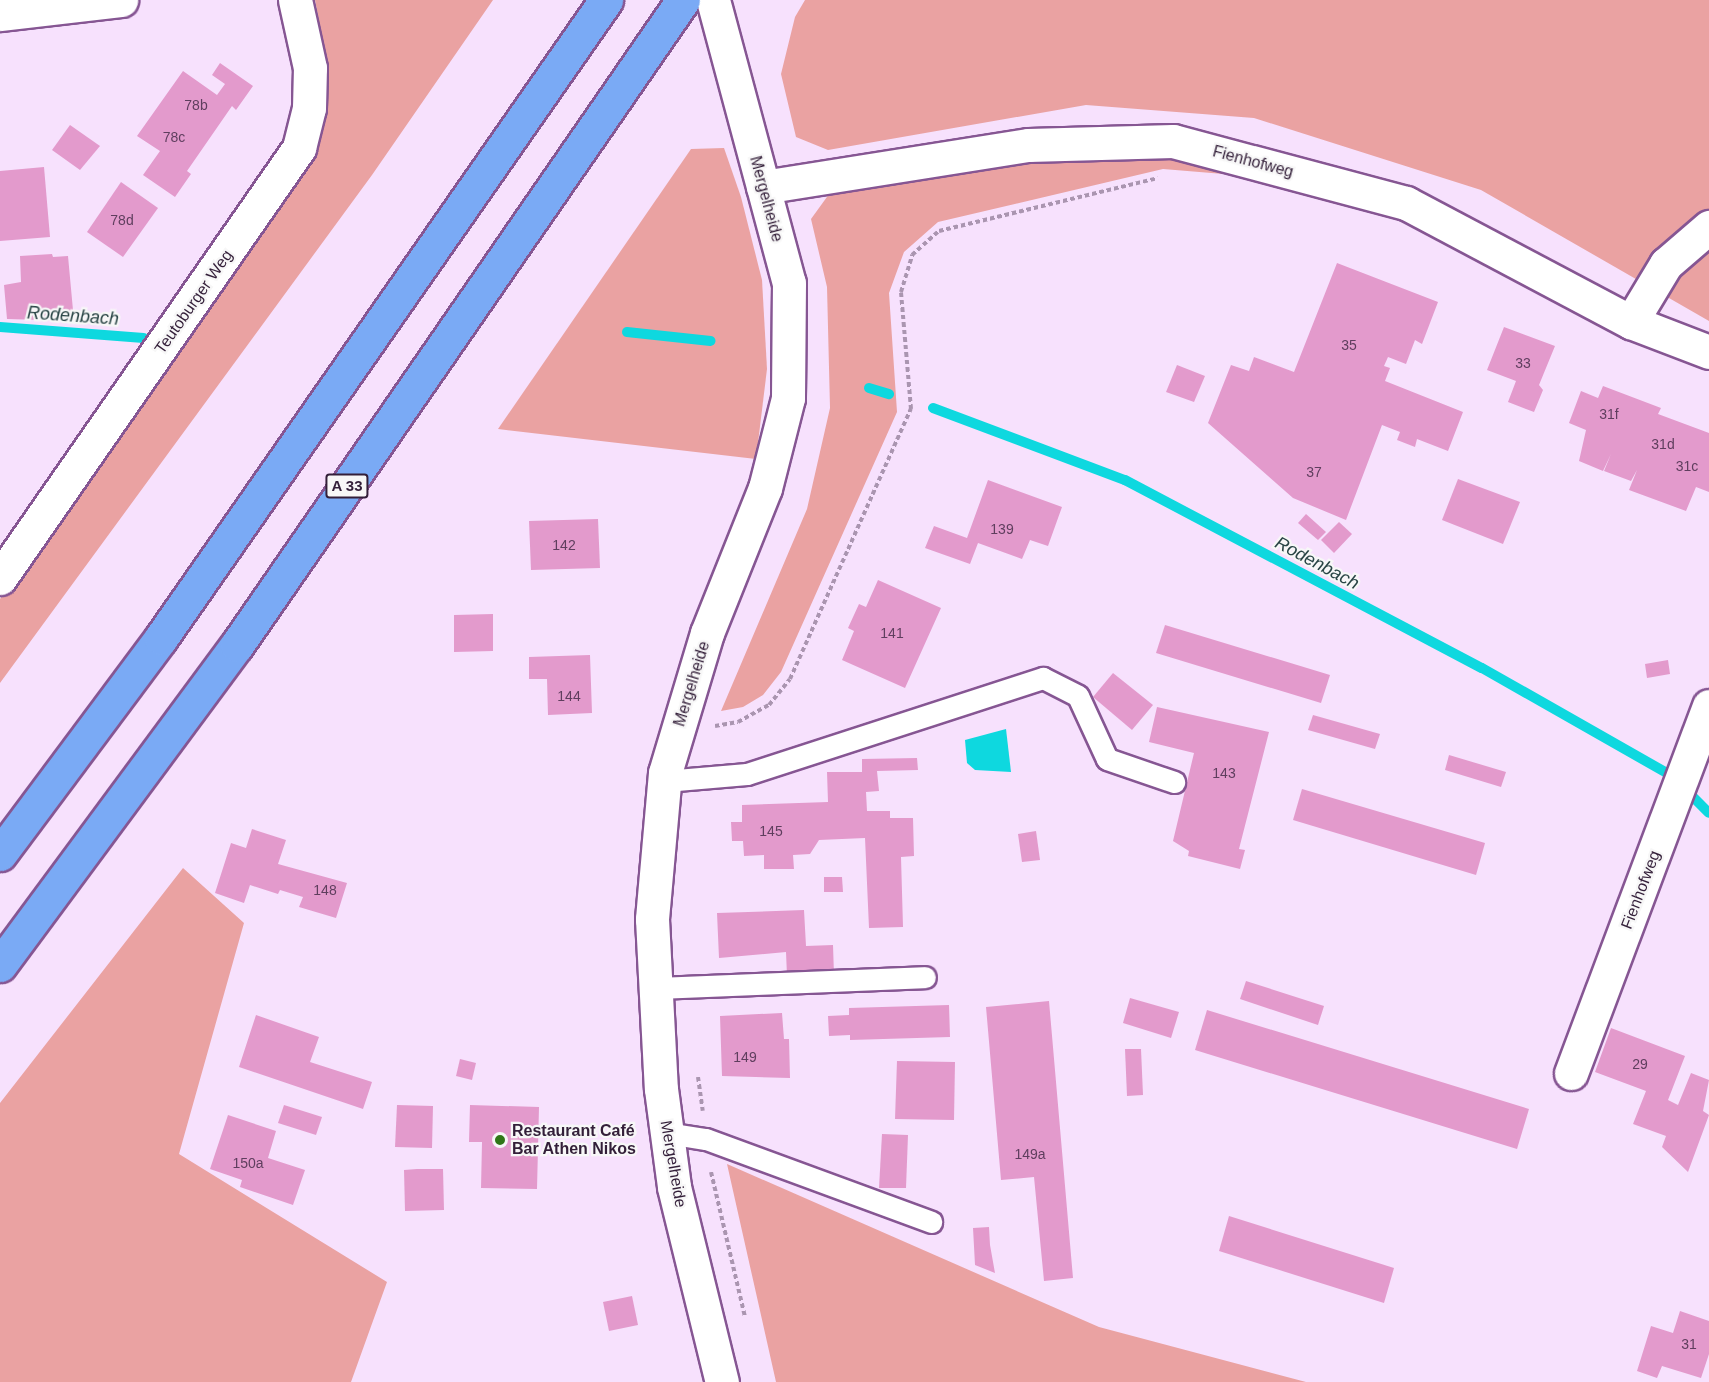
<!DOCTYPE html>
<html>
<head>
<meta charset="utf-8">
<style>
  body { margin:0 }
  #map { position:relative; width:1709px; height:1382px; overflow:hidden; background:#f7e1fd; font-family:Helvetica,sans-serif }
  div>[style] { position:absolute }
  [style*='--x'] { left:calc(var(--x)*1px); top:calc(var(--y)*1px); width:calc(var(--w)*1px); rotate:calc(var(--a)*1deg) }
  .green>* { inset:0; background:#eaa2a2 }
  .water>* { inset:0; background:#0ed8df }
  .stream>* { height:10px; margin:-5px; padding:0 5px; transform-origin:5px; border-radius:5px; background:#0ed8df }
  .building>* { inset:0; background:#e39acc }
  .path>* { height:4px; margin-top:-2px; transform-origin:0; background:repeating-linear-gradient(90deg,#aa95b0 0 4.5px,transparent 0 7.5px) }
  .roads { filter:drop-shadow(2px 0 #865693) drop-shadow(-2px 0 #865693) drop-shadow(0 2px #865693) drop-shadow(0 -2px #865693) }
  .lane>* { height:21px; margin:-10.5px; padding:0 10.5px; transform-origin:10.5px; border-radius:10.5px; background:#fff }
  .street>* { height:33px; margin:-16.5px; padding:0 16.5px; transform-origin:16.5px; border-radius:16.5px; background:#fff }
  .highway>* { height:33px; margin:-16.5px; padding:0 16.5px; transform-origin:16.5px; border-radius:16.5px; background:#7aaaf5 }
  .dots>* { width:16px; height:16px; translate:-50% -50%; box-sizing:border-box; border:3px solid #f7f7f7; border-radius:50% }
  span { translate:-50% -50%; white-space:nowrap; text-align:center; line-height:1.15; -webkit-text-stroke:4.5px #f7f7f7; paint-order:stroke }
  .number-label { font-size:14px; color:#5f3e5e }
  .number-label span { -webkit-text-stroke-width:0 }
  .shield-label span { padding:2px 4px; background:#f7f7f7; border:2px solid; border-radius:4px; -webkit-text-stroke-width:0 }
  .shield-label { font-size:15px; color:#331f39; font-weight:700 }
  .street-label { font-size:16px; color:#331f39 }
  .poi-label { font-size:16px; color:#331f39; font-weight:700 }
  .left { translate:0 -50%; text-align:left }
  .water-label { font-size:18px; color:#294445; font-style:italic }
</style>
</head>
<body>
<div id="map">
  <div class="green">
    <i style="clip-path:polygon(315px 0,493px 0,372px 175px,0 683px,0 599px,302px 178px,319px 141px,325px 106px,326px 59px)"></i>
    <i style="clip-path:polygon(805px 0,1709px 0,1709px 321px,1481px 190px,1254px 118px,1086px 105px,828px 150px,796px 137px,781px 74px,795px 17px)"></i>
    <i style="clip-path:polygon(724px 148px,741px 197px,762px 280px,767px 369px,756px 459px,498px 429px,691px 149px)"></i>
    <i style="clip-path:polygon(1171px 153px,1283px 179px,1163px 169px,938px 222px,904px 252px,889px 293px,897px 412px,781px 672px,763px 695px,743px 707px,721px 711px,807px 509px,830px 408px,827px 287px,811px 219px,832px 190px,1028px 158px)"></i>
    <i style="clip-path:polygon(183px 868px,244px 923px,179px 1154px,387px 1282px,351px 1382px,0 1382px,0 1103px)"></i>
    <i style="clip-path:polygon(727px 1164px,1099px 1327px,1306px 1382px,776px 1382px)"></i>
  </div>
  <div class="water">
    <i style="clip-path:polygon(1006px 729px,1011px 772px,975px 770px,967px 763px,965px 740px)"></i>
  </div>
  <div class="stream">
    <i style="--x:0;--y:327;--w:144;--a:4.4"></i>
    <i style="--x:627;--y:332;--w:84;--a:6.1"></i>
    <i style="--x:869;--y:388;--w:21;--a:17"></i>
    <i style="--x:933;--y:408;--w:205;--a:20.6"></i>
    <i style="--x:1125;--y:480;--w:403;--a:27.8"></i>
    <i style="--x:1482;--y:668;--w:219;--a:29.6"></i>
    <i style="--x:1691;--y:795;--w:25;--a:45"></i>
  </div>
  <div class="building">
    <i style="clip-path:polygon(220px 63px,253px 86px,236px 110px,232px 106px,187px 171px,191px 174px,175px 197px,143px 175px,160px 151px,137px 136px,183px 71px,217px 95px,225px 84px,212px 75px)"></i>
    <i style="clip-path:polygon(70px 125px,100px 146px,80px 170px,52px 150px)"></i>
    <i style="clip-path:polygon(44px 167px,50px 237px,0 241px,0 171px)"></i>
    <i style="clip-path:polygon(121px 182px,158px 208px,123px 257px,87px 232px)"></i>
    <i style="clip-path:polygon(52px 254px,53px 257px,68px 256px,74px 321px,7px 319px,4px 285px,21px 282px,20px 256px)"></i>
    <i style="clip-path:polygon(1337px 263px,1438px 302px,1422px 344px,1415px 340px,1406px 364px,1388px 357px,1384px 366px,1390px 368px,1385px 381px,1463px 412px,1448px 451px,1417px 439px,1415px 447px,1397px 440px,1400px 432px,1382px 425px,1346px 520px,1293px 498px,1208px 423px,1231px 365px,1249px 371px,1254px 357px,1294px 372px)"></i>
    <i style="clip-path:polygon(1504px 327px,1555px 346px,1539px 385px,1543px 390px,1534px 412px,1508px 402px,1516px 381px,1487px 370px)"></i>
    <i style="clip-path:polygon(1177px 365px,1205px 376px,1194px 402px,1166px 392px)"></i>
    <i style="clip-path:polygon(1603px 386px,1661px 408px,1658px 414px,1709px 433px,1709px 492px,1696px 487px,1686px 511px,1629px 490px,1637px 470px,1631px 481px,1604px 471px,1611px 454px,1603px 471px,1579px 461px,1586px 430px,1569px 423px,1581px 391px,1598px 398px)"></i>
    <i style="clip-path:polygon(1458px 479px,1520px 502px,1503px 544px,1442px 520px)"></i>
    <i style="clip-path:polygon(988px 480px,1062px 507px,1048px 546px,1030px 540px,1022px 559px,978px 543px,970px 564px,925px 548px,934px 526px,967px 538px)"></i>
    <i style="clip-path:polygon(1306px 514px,1326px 532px,1318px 540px,1298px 523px)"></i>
    <i style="clip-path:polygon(598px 519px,600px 568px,531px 570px,529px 521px)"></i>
    <i style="clip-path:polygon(1339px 522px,1352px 534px,1334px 553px,1321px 540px)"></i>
    <i style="clip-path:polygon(878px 580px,941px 608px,905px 688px,842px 660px,854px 631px,848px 628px,859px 604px,866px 607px)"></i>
    <i style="clip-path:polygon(493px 614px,493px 651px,454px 652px,454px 615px)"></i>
    <i style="clip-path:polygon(1165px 625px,1330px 675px,1321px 703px,1156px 653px)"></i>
    <i style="clip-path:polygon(590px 655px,592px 713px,548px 715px,547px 679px,529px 679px,529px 657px)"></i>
    <i style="clip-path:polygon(1668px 660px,1670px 674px,1647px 678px,1645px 664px)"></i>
    <i style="clip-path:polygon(1113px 673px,1153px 705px,1132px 730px,1093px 697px)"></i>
    <i style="clip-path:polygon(1157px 707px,1269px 732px,1239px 849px,1245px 850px,1240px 869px,1188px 856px,1189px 851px,1173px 841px,1194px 753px,1149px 742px)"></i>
    <i style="clip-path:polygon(1313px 715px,1380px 734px,1375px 749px,1308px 730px)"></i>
    <i style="clip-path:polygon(1449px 755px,1506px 772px,1501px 787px,1445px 770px)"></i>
    <i style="clip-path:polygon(917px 758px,918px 770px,877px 771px,879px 791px,866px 792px,867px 811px,890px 811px,890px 818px,913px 818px,914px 856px,901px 857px,903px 927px,869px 928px,865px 838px,819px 840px,810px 854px,793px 855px,794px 869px,764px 869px,764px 855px,744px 856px,743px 841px,732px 841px,731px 822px,742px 822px,742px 805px,828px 802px,827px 772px,862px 772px,862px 759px)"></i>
    <i style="clip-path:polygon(1302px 789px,1485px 843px,1476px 875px,1293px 820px)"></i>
    <i style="clip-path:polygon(252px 829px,286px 840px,278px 864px,347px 883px,336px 918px,299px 907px,303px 897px,280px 890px,278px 894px,250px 885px,244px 903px,215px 893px,231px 843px,246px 848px)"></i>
    <i style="clip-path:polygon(1036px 831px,1040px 860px,1022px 862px,1018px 834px)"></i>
    <i style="clip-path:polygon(824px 877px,842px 877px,843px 892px,824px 892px)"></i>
    <i style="clip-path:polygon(804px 910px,806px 946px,833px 945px,834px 975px,787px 976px,786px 952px,719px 958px,717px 913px)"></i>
    <i style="clip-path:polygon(1246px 981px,1324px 1006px,1318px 1025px,1240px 999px)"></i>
    <i style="clip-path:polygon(1130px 998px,1179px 1012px,1171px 1038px,1123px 1023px)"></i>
    <i style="clip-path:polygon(1049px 1001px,1073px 1278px,1044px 1281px,1034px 1177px,1001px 1180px,986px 1007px)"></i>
    <i style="clip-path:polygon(949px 1005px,950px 1037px,850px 1040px,850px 1035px,829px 1036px,828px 1016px,849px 1015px,849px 1008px)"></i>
    <i style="clip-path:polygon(1207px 1010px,1529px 1109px,1517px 1149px,1195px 1050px)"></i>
    <i style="clip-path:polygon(782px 1013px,784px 1039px,789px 1039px,790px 1078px,722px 1076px,720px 1016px)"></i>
    <i style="clip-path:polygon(256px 1015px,319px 1037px,310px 1062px,372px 1082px,363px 1109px,239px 1067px)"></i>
    <i style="clip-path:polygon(1611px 1028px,1685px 1056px,1668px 1100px,1678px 1105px,1691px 1073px,1709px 1080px,1703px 1111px,1709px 1115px,1688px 1172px,1662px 1147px,1666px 1136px,1633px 1124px,1646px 1091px,1595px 1072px)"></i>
    <i style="clip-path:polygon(1125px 1049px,1141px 1049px,1143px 1095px,1127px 1096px)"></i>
    <i style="clip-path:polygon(460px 1059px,476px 1063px,472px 1080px,456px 1076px)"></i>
    <i style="clip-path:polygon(897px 1061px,955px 1062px,954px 1120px,895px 1119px)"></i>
    <i style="clip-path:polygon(284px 1105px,322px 1117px,316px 1135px,278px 1123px)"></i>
    <i style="clip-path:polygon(397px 1105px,433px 1106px,432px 1148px,395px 1147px)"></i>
    <i style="clip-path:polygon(470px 1105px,539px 1107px,537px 1189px,481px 1188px,482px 1142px,469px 1142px)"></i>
    <i style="clip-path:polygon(228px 1115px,276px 1131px,268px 1158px,305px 1170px,293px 1205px,240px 1187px,242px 1180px,210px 1169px)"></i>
    <i style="clip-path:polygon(882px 1134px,908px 1135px,906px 1188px,879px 1188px)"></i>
    <i style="clip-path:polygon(417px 1169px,443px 1169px,444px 1210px,405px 1211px,404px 1170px)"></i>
    <i style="clip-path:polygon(1229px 1216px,1394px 1268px,1384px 1303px,1219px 1251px)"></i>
    <i style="clip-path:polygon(989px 1227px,990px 1245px,995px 1273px,975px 1265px,973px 1228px)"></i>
    <i style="clip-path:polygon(632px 1296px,638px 1325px,609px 1331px,603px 1302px)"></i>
    <i style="clip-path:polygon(1680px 1311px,1709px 1321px,1709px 1354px,1701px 1378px,1662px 1366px,1657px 1378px,1637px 1371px,1651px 1326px,1673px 1333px)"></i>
  </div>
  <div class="path">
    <i style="--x:715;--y:726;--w:23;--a:-10"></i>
    <i style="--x:738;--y:722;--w:35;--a:-29"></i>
    <i style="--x:769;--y:705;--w:33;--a:-51"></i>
    <i style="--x:790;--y:679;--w:296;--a:-65.9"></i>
    <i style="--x:911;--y:409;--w:117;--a:-94.9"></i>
    <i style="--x:901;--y:292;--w:39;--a:-73"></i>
    <i style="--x:912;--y:255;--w:36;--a:-42"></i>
    <i style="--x:939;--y:231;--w:225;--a:-13.6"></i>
    <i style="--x:698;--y:1077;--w:34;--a:82"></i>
    <i style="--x:711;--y:1172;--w:149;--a:76.8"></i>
  </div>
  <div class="roads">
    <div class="lane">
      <i style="--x:665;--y:781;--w:82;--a:-4.9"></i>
      <i style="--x:747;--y:774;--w:311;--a:-18"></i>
      <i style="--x:1043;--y:678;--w:39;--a:27"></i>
      <i style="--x:1078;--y:696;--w:69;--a:65.3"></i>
      <i style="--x:1107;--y:759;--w:71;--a:18.9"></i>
      <i style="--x:655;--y:988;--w:270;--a:-2.3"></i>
      <i style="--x:667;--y:1133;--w:39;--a:9"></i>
      <i style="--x:706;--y:1139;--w:240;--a:20.2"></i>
    </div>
    <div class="street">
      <i style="--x:713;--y:0;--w:293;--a:75"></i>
      <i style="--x:789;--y:283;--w:115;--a:90.5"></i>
      <i style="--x:788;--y:398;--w:93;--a:104.3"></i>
      <i style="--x:765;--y:488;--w:156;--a:111.8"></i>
      <i style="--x:707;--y:633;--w:146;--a:106.7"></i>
      <i style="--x:665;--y:773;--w:147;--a:95.1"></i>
      <i style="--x:652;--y:919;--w:170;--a:87"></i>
      <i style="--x:661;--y:1089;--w:99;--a:82.4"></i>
      <i style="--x:674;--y:1187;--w:201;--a:76.2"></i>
      <i style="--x:0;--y:14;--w:122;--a:-6.6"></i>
      <i style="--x:763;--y:187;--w:268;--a:-9"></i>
      <i style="--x:1028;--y:145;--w:145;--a:-1.6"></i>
      <i style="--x:1173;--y:141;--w:241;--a:14.9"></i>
      <i style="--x:1406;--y:203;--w:255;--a:27.9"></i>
      <i style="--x:1631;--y:322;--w:84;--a:21"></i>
      <i style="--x:1631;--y:322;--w:68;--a:-58.9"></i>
      <i style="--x:1666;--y:264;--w:57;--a:-40.7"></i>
      <i style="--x:0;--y:578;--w:524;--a:-55.19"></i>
      <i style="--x:299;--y:148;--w:41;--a:-76"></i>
      <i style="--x:309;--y:108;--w:40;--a:-88.6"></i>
      <i style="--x:310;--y:68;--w:70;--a:-102.4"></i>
      <i style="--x:1571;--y:1073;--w:392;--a:-69.4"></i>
    </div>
    <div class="highway">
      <i style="--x:0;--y:854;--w:269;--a:-53.3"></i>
      <i style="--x:161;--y:638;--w:778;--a:-55.1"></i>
      <i style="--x:0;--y:965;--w:398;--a:-53.5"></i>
      <i style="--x:237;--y:645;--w:784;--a:-55.34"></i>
    </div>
  </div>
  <div class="dots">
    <i style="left:500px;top:1140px;background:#307617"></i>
  </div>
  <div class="number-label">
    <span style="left:196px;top:105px">78b</span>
    <span style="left:174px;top:137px">78c</span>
    <span style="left:122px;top:220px">78d</span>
    <span style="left:1349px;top:345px">35</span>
    <span style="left:1523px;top:363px">33</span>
    <span style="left:1609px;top:414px">31f</span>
    <span style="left:1663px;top:444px">31d</span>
    <span style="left:1687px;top:466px">31c</span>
    <span style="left:1314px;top:472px">37</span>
    <span style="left:1002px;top:529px">139</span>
    <span style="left:564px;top:545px">142</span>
    <span style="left:892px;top:633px">141</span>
    <span style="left:569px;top:696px">144</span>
    <span style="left:1224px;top:773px">143</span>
    <span style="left:771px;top:831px">145</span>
    <span style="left:325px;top:890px">148</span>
    <span style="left:745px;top:1057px">149</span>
    <span style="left:1640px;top:1064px">29</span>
    <span style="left:1030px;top:1154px">149a</span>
    <span style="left:248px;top:1163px">150a</span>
    <span style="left:1689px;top:1344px">31</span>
  </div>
  <div class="shield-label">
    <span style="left:347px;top:486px">A 33</span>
  </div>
  <div class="street-label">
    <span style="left:1253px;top:162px;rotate:15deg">Fienhofweg</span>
    <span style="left:766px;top:199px;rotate:75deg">Mergelheide</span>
    <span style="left:194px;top:302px;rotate:-55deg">Teutoburger Weg</span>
    <span style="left:692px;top:684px;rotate:-73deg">Mergelheide</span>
    <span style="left:1641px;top:890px;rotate:-69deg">Fienhofweg</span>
    <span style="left:673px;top:1164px;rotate:80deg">Mergelheide</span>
  </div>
  <div class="poi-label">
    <span class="left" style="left:512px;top:1140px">Restaurant Café<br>Bar Athen Nikos</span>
  </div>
  <div class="water-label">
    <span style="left:73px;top:316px;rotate:4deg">Rodenbach</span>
    <span style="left:1317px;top:563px;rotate:28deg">Rodenbach</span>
  </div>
</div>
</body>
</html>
